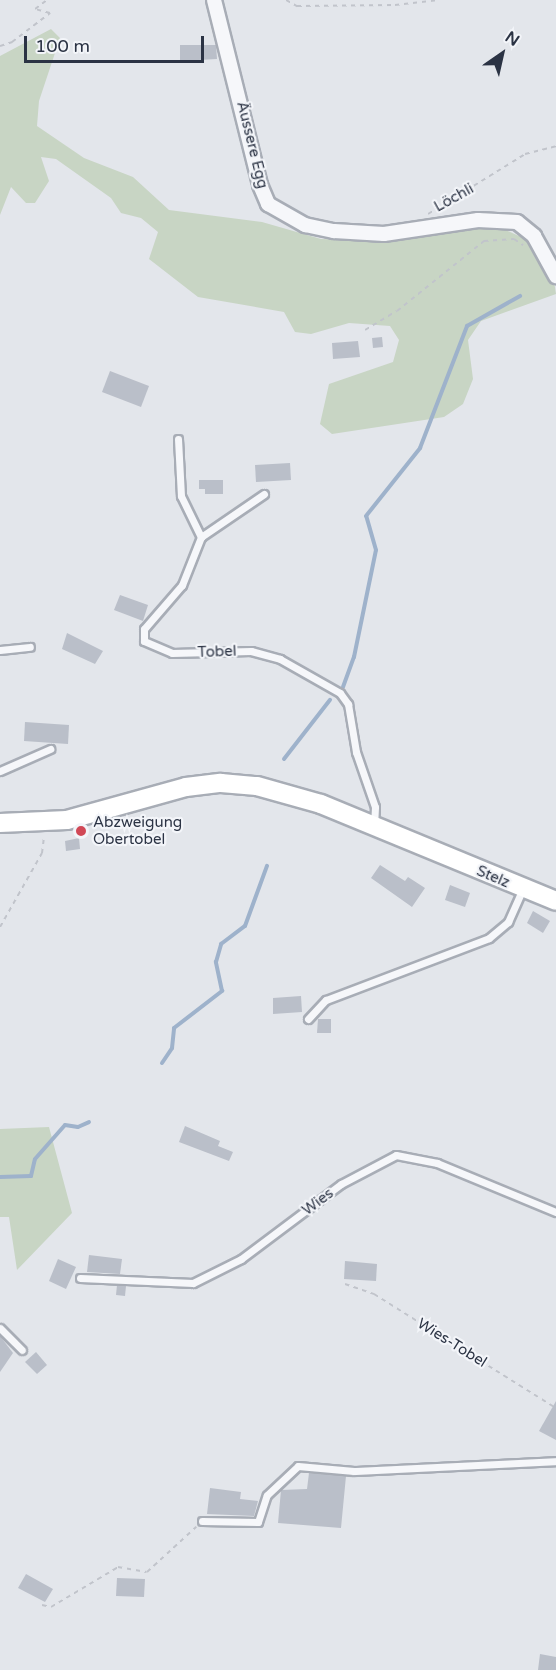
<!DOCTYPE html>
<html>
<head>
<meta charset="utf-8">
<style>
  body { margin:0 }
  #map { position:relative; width:556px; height:1670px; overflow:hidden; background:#e3e6eb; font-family:"Varela Round",sans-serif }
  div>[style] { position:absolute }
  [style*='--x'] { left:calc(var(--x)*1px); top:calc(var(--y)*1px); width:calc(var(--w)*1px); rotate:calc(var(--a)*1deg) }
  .green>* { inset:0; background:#c8d5c4 }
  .stream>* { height:4px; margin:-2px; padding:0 2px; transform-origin:2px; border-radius:2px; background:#9eb2cb }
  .building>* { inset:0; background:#babfc9 }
  .path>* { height:2px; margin-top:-1px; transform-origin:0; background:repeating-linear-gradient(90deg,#c1c4cb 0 4.5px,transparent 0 9px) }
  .roads { filter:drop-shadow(2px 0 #a8adb6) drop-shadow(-2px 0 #a8adb6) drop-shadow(0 2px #a8adb6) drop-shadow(0 -2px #a8adb6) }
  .lane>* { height:7px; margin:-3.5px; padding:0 3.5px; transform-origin:3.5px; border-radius:3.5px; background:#f6f7fa }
  .street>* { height:14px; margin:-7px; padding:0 7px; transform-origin:7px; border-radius:7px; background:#f6f7fa }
  .secondary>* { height:18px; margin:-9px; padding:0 9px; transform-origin:9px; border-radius:9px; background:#fff }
  .dots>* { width:16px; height:16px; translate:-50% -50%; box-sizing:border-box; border:3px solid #f3f5f9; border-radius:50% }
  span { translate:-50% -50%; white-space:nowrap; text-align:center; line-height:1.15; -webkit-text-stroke:4.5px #f3f5f9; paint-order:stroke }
  .street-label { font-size:15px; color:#2b3344 }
  .poi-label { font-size:15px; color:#2b3344 }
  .left { translate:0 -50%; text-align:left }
  .north { position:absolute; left:472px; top:24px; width:60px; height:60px; -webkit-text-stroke:4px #f3f5f9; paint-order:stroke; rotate:34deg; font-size:16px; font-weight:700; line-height:24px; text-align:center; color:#2b3344 }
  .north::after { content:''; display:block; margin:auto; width:21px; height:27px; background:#2b3344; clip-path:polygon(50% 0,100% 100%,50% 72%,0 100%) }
  .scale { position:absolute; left:24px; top:36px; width:180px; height:27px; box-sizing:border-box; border:3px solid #2b3344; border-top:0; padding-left:8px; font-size:18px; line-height:21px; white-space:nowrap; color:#2b3344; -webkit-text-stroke:4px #f3f5f9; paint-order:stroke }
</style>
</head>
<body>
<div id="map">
  <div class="green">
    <i style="clip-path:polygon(51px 29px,60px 38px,39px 101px,37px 126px,84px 158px,133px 177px,169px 210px,262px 222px,321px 239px,381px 241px,497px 226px,536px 244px,552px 269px,556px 294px,481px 321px,468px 340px,473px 379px,463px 404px,444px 417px,332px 434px,320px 424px,329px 384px,393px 362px,399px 340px,390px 326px,349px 323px,311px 334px,295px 332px,284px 312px,198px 297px,149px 259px,158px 232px,141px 218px,121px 213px,111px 198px,56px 159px,41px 157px,49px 181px,35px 203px,26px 203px,11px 187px,0 215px,0 56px)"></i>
    <i style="clip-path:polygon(49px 1127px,72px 1213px,17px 1270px,9px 1217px,0 1217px,0 1129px)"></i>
  </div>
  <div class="stream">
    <i style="--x:343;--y:687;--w:32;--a:-70"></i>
    <i style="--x:354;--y:657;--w:109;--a:-78.4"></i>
    <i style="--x:376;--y:550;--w:35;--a:-106"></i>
    <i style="--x:366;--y:516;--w:87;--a:-51.5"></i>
    <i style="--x:420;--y:448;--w:131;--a:-68.9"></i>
    <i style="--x:467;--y:326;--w:61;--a:-29.5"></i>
    <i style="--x:284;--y:759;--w:75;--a:-52.1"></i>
    <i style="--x:162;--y:1063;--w:18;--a:-56"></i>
    <i style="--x:172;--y:1048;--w:20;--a:-84"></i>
    <i style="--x:174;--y:1028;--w:61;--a:-37.6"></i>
    <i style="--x:222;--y:991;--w:30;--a:-102"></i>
    <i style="--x:216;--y:962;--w:19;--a:-74"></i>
    <i style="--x:221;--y:944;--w:30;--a:-37"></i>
    <i style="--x:245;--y:926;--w:64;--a:-69.9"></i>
    <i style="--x:0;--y:1177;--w:31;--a:-2"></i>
    <i style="--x:31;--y:1176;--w:17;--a:-77"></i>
    <i style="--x:35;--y:1159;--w:45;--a:-48.6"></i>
    <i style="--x:65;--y:1125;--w:13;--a:9"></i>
    <i style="--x:78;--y:1127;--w:12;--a:-24"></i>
  </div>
  <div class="building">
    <i style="clip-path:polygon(180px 45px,216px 45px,217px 59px,180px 61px)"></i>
    <i style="clip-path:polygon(382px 337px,383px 347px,373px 348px,372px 338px)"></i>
    <i style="clip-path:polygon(358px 341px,360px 357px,333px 359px,332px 343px)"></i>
    <i style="clip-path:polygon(110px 371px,149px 386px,141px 407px,102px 392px)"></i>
    <i style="clip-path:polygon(290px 463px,291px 480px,256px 482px,255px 465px)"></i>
    <i style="clip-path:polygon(199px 480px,223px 480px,223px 494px,205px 494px,205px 489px,199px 489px)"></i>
    <i style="clip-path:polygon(120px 595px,148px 605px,143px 621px,114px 610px)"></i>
    <i style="clip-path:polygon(67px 633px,103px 651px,95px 664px,62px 649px)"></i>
    <i style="clip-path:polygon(25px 722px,69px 725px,68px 744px,24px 741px)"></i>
    <i style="clip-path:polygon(79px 838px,80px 849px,66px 851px,65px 841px)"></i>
    <i style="clip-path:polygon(380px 865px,405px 881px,408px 877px,425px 888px,412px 907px,371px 878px)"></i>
    <i style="clip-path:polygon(450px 885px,470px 893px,465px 907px,445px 900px)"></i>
    <i style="clip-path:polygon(533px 911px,550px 921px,543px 933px,527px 923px)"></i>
    <i style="clip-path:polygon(301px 996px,302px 1012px,273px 1014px,273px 998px)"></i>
    <i style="clip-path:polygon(318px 1019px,331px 1019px,331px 1033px,317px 1033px)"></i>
    <i style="clip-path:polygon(185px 1126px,220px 1141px,218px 1146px,233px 1152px,229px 1161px,179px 1142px)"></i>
    <i style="clip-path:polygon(89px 1255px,122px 1259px,120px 1274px,87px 1272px)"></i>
    <i style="clip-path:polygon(58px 1259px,76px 1267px,66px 1289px,49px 1281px)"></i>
    <i style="clip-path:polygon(345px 1261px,377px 1264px,376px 1281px,344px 1279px)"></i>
    <i style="clip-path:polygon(117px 1285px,126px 1286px,125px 1296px,116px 1295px)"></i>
    <i style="clip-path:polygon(0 1336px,13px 1353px,0 1372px)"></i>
    <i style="clip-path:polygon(36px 1352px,47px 1365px,37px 1374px,25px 1362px)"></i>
    <i style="clip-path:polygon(556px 1401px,556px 1440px,539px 1431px)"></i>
    <i style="clip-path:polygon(309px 1473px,346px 1476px,341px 1528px,278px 1523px,281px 1490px,307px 1489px)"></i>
    <i style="clip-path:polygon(210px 1488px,241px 1492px,240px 1499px,258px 1501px,254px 1516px,207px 1514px)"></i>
    <i style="clip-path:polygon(26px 1574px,53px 1589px,45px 1602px,18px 1588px)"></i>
    <i style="clip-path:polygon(117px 1578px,145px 1579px,144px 1597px,116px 1596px)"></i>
    <i style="clip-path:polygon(540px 1654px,556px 1657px,556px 1670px,538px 1670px)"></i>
  </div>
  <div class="path">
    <i style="--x:286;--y:0;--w:13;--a:29"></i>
    <i style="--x:297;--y:6;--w:98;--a:-0.6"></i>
    <i style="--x:395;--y:5;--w:44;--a:-6.5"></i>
    <i style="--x:0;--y:46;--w:13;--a:-18"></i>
    <i style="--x:12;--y:42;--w:48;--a:-37.3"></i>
    <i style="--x:50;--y:13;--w:16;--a:-165"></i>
    <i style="--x:35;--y:9;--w:15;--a:-37"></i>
    <i style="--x:428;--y:214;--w:114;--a:-31.7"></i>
    <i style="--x:525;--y:154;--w:32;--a:-14"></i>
    <i style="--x:365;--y:330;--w:37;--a:-31"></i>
    <i style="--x:397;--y:311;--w:112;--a:-38.8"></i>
    <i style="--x:484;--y:241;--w:30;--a:-4"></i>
    <i style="--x:514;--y:239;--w:11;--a:34"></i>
    <i style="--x:0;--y:927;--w:85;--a:-60.4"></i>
    <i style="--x:42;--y:853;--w:17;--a:-83"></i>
    <i style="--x:345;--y:1284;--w:31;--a:19"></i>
    <i style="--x:374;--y:1294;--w:215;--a:32.1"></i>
    <i style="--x:42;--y:1605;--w:9;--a:13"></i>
    <i style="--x:51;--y:1607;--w:78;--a:-30.8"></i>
    <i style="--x:118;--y:1567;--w:29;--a:10"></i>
    <i style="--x:147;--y:1572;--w:67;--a:-42.6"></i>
  </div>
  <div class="roads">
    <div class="lane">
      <i style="--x:178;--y:439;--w:57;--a:87"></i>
      <i style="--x:181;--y:496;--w:46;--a:64"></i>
      <i style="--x:264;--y:494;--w:76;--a:145.7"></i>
      <i style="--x:201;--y:537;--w:52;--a:111.6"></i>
      <i style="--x:182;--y:585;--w:58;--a:130.8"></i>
      <i style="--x:144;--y:629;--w:12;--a:90"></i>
      <i style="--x:144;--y:641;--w:30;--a:23"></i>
      <i style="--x:172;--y:653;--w:79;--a:-1.5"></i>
      <i style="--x:251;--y:651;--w:30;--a:15"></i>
      <i style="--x:280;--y:659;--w:69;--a:29.5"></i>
      <i style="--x:340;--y:693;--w:14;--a:54"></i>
      <i style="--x:348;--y:704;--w:49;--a:80.5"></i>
      <i style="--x:356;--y:752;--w:58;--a:70.9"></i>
      <i style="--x:375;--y:807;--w:17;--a:93"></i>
      <i style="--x:0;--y:650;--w:30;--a:-6"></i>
      <i style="--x:0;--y:771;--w:55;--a:-23.7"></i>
      <i style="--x:308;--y:1019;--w:26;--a:-47"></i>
      <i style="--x:326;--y:1000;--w:174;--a:-20.8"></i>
      <i style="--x:489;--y:938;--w:25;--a:-40"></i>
      <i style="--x:508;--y:922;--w:35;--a:-66"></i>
      <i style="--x:80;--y:1278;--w:113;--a:2.5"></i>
      <i style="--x:193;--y:1283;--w:54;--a:-26.6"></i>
      <i style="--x:241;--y:1259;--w:125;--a:-36.9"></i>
      <i style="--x:341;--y:1184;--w:62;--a:-27.8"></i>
      <i style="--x:396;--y:1155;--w:42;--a:11"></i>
      <i style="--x:437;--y:1163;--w:129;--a:22.4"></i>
      <i style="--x:0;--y:1328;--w:31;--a:45"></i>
      <i style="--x:202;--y:1521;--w:56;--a:1"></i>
      <i style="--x:258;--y:1522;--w:28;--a:-72"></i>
      <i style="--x:267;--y:1495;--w:42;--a:-43.1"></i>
      <i style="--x:298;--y:1466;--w:56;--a:5.1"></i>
      <i style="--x:354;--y:1471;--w:202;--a:-2.8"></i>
    </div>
    <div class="street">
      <i style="--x:214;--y:0;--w:191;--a:76"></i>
      <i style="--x:260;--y:185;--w:21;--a:67"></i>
      <i style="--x:268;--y:204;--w:43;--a:29.6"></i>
      <i style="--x:305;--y:225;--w:30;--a:12"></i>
      <i style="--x:334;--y:231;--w:50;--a:3.4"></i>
      <i style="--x:384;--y:234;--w:95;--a:-8.5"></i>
      <i style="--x:478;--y:220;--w:39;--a:3"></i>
      <i style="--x:517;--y:222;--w:22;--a:39"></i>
      <i style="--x:534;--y:236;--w:46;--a:61.2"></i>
    </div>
    <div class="secondary">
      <i style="--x:0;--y:823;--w:67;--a:-2.6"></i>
      <i style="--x:67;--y:820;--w:123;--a:-15.5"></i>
      <i style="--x:186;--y:787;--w:35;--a:-7"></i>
      <i style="--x:221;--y:783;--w:36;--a:5"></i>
      <i style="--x:257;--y:786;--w:66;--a:15.7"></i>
      <i style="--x:321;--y:804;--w:254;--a:22.4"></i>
    </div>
  </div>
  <div class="dots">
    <i style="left:81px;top:831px;background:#d14856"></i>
  </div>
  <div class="street-label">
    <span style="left:252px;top:145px;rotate:76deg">Äussere Egg</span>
    <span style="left:454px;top:198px;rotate:-29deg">Löchli</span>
    <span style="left:217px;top:652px;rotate:-2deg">Tobel</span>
    <span style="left:493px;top:877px;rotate:23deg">Stelz</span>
    <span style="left:318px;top:1202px;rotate:-37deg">Wies</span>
    <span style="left:452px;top:1343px;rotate:32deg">Wies-Tobel</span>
  </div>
  <div class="poi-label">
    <span class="left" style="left:93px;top:831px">Abzweigung<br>Obertobel</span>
  </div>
  <div class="north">N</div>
  <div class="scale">100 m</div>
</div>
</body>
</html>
